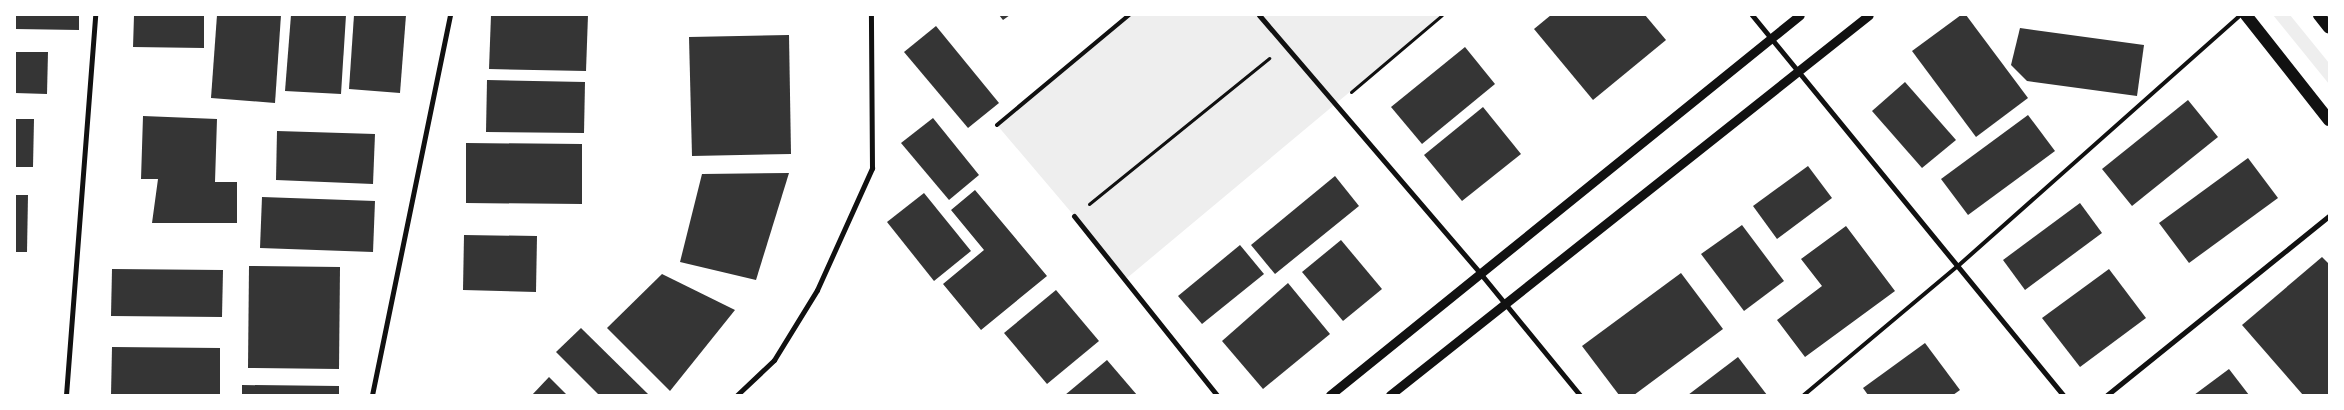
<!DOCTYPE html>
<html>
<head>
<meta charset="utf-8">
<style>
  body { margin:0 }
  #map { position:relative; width:2344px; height:410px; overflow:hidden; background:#fff; font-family:"Source Sans 3",sans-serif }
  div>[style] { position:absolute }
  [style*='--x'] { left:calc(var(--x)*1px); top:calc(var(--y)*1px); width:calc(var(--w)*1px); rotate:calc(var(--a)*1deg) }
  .green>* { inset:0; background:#eee }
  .building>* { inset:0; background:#353535 }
  .path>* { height:3px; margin:-1.5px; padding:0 1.5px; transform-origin:1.5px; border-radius:1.5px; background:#111 }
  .service>* { height:4px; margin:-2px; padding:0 2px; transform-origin:2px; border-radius:2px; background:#111 }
  .minor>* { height:5px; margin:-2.5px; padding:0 2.5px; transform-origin:2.5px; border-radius:2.5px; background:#111 }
  .tertiary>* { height:9px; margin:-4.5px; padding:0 4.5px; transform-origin:4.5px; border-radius:4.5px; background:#111 }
  .primary>* { height:12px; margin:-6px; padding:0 6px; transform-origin:6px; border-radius:6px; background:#111 }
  span { translate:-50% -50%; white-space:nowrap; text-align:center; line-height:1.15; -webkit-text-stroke:4px #fff; paint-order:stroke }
  .frame { position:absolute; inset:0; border:16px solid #fff; pointer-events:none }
</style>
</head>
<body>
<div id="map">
  <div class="green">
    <i style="clip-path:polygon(1129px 15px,1442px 15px,1127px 278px,997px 125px)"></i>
    <i style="clip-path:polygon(2273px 15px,2290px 15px,2329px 63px,2329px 84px)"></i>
  </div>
  <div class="building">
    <i style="clip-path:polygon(15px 15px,79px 15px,79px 30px,15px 29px)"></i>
    <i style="clip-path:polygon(134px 15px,204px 15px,204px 48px,133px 47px)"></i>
    <i style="clip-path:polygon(217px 15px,281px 15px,275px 103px,211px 98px)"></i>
    <i style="clip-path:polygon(291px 15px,346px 15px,341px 94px,285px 91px)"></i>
    <i style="clip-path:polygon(354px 15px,406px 15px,400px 93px,349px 89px)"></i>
    <i style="clip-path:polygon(491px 15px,588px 15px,586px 71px,489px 69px)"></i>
    <i style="clip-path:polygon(999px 15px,1010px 15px,1003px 20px)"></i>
    <i style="clip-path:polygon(1551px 15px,1645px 15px,1666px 40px,1593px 100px,1534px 29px)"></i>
    <i style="clip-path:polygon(1961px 15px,1966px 15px,2028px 98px,1976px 137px,1912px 51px)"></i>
    <i style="clip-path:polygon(936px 26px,999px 103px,968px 128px,904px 52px)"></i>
    <i style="clip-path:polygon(2020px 28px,2144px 45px,2137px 96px,2027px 81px,2011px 65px)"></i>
    <i style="clip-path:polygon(789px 35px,791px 154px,692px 156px,689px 37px)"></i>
    <i style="clip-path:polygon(1465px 47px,1495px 84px,1422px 144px,1391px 107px)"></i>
    <i style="clip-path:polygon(15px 52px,48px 52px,47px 94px,15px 93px)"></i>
    <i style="clip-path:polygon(487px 80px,585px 82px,584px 133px,486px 132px)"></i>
    <i style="clip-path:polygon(1905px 82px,1956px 140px,1922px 168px,1872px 111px)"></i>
    <i style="clip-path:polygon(2188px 100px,2218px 137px,2132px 206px,2102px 169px)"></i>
    <i style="clip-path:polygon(1483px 107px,1521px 154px,1462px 201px,1424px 155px)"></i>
    <i style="clip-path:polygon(2028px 115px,2055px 151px,1968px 215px,1941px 179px)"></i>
    <i style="clip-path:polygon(143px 116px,217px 119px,215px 182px,237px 182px,237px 223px,152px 223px,158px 179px,141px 179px)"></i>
    <i style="clip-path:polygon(933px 118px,979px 175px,949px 200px,901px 143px)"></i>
    <i style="clip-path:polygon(15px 119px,34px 119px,33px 167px,15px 167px)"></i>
    <i style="clip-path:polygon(277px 131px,375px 134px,373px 184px,276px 180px)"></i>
    <i style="clip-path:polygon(466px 143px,582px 144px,582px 204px,466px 203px)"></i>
    <i style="clip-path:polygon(2248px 158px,2278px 198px,2189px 263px,2159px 223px)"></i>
    <i style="clip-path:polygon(1808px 166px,1832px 198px,1777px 239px,1753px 206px)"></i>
    <i style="clip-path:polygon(789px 173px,756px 280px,680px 262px,702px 174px)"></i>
    <i style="clip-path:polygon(1335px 176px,1359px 206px,1275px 274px,1251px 245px)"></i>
    <i style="clip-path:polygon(975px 190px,1047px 276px,981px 330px,943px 284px,984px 250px,951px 210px)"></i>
    <i style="clip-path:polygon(924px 193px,971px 251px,934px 281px,887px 222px)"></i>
    <i style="clip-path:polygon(15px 195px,28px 195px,27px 252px,15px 252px)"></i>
    <i style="clip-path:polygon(262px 197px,375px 201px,373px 252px,260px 248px)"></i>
    <i style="clip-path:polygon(2080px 203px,2102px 233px,2025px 290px,2003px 260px)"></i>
    <i style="clip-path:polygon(1742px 225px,1784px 281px,1744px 311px,1701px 254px)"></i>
    <i style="clip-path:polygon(1846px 226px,1895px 291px,1805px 357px,1777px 320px,1822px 286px,1801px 259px)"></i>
    <i style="clip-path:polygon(464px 235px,537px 236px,536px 292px,463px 290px)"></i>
    <i style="clip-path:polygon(1341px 240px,1382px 289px,1343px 321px,1302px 272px)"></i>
    <i style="clip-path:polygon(1240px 245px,1264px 274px,1202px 324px,1178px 296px)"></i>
    <i style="clip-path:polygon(2322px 257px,2329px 264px,2329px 395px,2303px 395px,2242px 325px)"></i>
    <i style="clip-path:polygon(249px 266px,340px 267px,339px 369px,248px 368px)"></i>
    <i style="clip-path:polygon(112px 269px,223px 270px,222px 317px,111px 316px)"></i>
    <i style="clip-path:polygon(2109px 269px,2146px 318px,2080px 367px,2042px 318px)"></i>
    <i style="clip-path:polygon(1681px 273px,1723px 329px,1634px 395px,1619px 395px,1582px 346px)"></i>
    <i style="clip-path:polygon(662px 274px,735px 310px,670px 391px,607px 328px)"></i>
    <i style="clip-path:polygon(1288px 283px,1330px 334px,1263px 389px,1222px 341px)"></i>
    <i style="clip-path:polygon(1056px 290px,1099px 341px,1047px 384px,1004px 333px)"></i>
    <i style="clip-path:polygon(581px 328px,649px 395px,599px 395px,556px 352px)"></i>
    <i style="clip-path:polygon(1925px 343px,1960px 390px,1953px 395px,1868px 395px,1863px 388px)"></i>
    <i style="clip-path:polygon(112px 347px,220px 348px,220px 395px,111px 395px)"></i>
    <i style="clip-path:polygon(1738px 357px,1767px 395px,1688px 395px)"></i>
    <i style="clip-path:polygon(1107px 360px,1137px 395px,1065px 395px)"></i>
    <i style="clip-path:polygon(2229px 369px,2249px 395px,2194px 395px)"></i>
    <i style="clip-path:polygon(549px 377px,567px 395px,532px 395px)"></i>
    <i style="clip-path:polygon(242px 385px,339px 386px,339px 395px,242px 395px)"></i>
  </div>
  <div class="path">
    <i style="--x:1351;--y:92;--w:119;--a:-40.2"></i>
    <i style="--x:1089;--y:204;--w:232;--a:-39"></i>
  </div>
  <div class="service">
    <i style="--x:997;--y:125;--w:172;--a:-39.8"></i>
    <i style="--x:1804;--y:395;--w:201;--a:-40"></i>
    <i style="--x:1958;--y:266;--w:378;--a:-41.6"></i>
  </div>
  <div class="minor">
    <i style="--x:1259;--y:15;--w:340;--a:49.4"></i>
    <i style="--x:1480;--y:273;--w:158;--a:50.7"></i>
    <i style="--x:1752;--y:15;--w:491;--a:50.7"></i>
    <i style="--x:1074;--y:216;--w:229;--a:51.4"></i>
    <i style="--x:66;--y:395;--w:381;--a:-85.6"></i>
    <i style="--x:372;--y:395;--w:388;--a:-78.4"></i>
    <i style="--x:737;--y:395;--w:51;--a:-43.4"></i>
    <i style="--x:774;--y:360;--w:82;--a:-58.4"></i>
    <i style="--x:817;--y:290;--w:134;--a:-65.7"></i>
    <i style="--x:872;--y:168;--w:153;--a:-90.4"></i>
    <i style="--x:2107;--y:395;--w:285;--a:-38.9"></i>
  </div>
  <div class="tertiary">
    <i style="--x:1330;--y:395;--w:604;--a:-38.96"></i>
    <i style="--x:1390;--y:395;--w:611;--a:-38.43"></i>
  </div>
  <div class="primary">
    <i style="--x:2246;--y:15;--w:134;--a:51.7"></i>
    <i style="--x:2319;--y:15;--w:16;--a:52"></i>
  </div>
  <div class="frame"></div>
</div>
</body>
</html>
